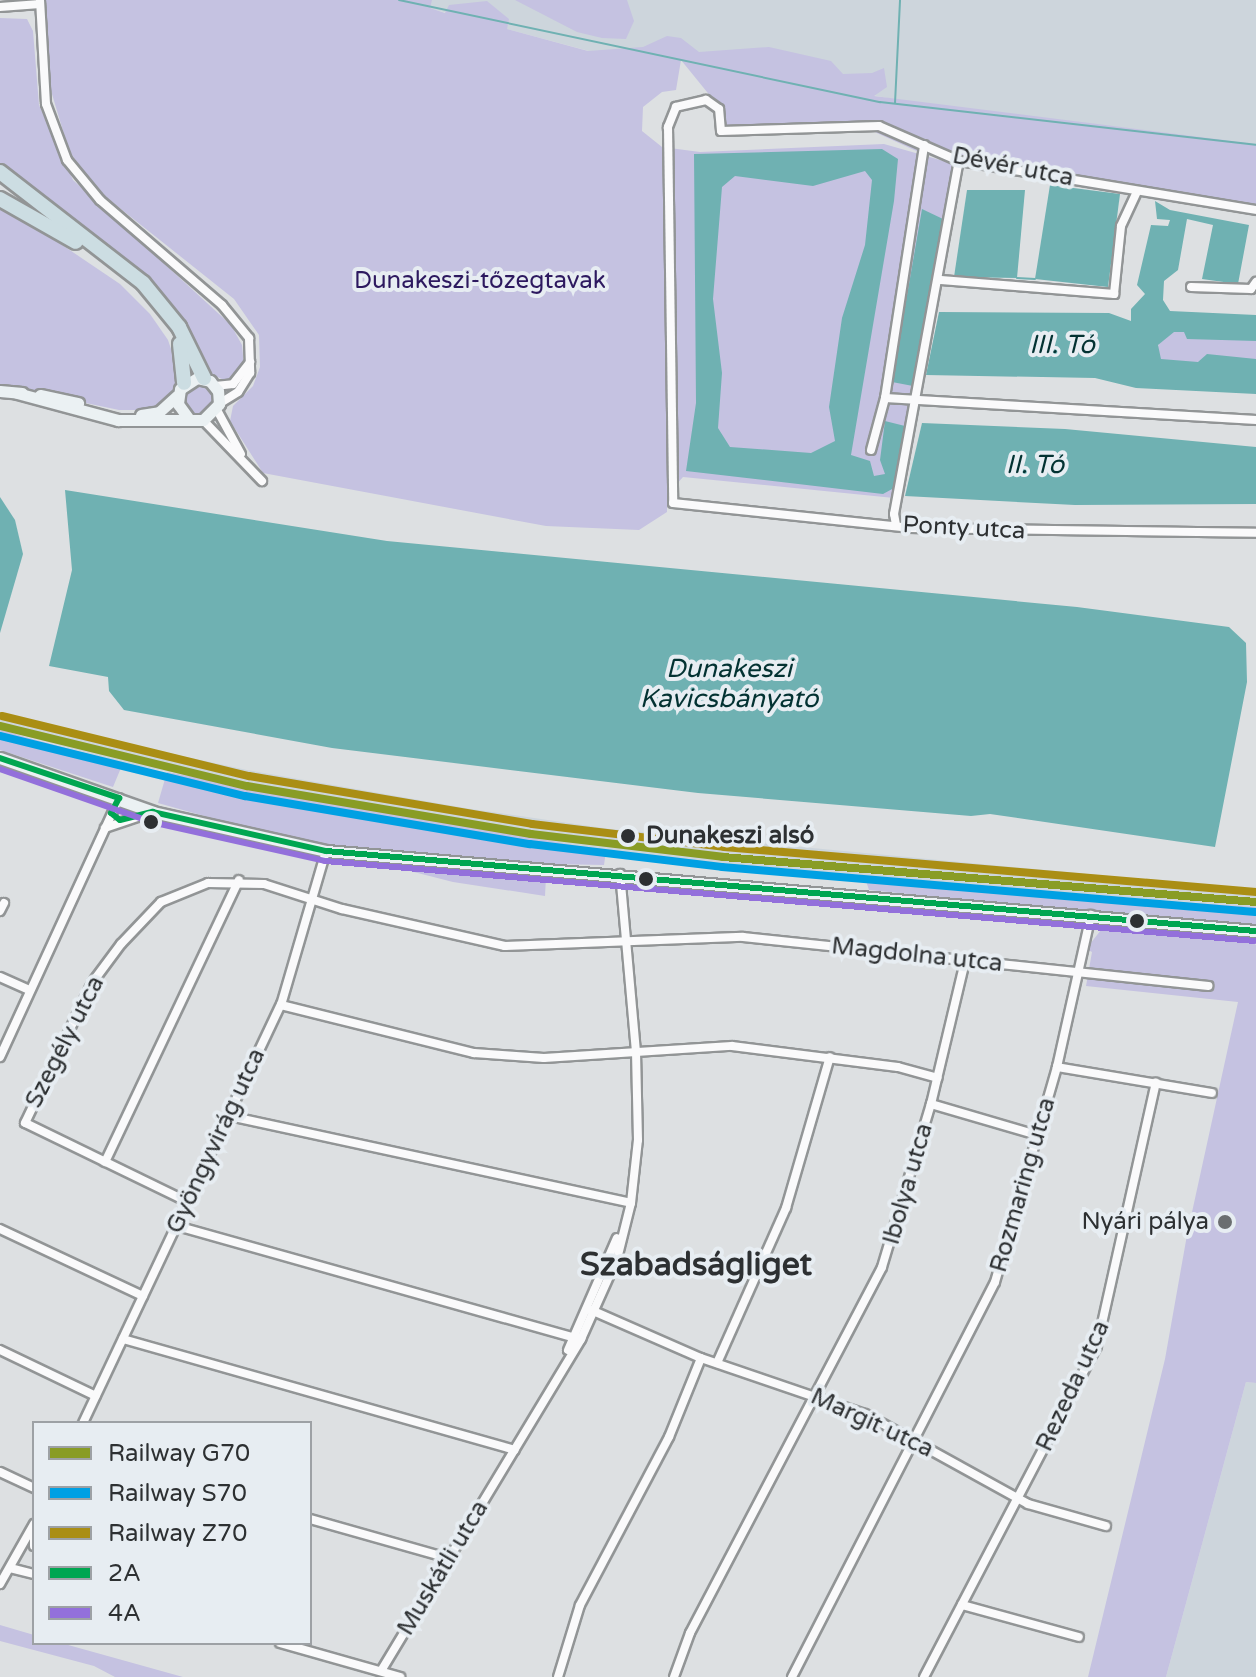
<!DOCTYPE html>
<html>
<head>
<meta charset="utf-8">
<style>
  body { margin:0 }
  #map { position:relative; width:1256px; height:1677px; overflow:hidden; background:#dde0e2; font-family:"Varela Round",sans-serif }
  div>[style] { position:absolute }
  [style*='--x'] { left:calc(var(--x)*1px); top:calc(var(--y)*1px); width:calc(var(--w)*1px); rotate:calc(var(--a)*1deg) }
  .built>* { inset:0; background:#cdd5dc }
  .green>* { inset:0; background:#c5c2e1 }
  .round { border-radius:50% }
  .water>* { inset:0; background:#6fb1b2 }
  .stream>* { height:2px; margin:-1px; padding:0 1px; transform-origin:1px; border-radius:1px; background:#6fb1b2 }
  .roads { filter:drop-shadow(2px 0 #929596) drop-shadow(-2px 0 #929596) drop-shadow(0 2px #929596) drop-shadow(0 -2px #929596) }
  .street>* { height:8px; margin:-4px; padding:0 4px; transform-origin:4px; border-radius:4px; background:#fafafb }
  .secondary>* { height:11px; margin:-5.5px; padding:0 5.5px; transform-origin:5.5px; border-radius:5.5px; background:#ebf1f3 }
  .highway>* { height:14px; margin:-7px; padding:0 7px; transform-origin:7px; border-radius:7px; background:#ccdde2 }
  .bus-1>* { height:6px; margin:-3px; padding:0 3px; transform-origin:3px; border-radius:3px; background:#00a651 }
  .bus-2>* { height:6px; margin:-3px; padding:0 3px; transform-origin:3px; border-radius:3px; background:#9370db }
  .rail-1>* { height:8px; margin:-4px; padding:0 4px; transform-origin:4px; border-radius:4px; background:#899c25 }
  .rail-2>* { height:8px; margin:-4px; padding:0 4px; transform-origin:4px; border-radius:4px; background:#00a0e3 }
  .rail-3>* { height:8px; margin:-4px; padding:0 4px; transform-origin:4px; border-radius:4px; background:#aa8e14 }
  .dots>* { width:22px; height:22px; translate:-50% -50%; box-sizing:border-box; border:4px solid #e7edf2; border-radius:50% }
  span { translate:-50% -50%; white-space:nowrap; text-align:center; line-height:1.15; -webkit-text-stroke:8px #e7edf2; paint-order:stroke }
  .street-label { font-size:24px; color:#2d3032 }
  .park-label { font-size:24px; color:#2d195f }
  .stop-label { font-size:24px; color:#2d3032; font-weight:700 }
  .left { translate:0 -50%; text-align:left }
  .poi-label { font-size:24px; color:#2d3032 }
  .right { translate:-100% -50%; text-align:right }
  .water-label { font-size:26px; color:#033232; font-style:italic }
  .district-label { font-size:32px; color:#2d3032; font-weight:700 }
  .legend { position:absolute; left:32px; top:1421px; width:280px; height:224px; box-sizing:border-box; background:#e7edf2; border:2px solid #9da1a5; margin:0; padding:10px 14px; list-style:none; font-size:24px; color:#2d3032 }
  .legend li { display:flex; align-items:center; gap:16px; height:40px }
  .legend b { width:40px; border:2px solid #9da1a5 }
</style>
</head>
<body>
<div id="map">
  <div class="built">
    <i style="clip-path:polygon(399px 0,1256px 0,1256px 144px,898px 100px,681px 59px,667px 72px)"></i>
    <i style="clip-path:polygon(0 717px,247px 770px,471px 809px,610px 829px,1256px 890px,1256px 907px,682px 864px,466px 829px,123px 763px,0 729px)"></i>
    <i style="clip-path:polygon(1246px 1382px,1256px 1383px,1256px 1677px,1166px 1677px)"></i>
  </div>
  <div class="green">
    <i style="clip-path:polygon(46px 0,432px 0,430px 8px,445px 13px,449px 5px,487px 1px,509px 19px,507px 29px,588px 51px,643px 47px,667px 36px,681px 38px,699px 52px,769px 47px,831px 61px,843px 74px,872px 73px,884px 68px,887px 87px,874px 96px,1256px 144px,1256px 214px,921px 153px,868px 129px,724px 134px,720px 108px,681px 60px,676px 90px,662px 92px,643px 107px,642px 131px,662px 147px,700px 152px,884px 144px,954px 164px,894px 498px,683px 477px,667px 495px,667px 512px,639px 530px,546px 526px,263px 473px,230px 421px,233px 406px,253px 386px,260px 367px,259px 335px,234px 299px,97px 190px,69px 151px,49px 84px)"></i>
    <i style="clip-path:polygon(515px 0,627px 0,634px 21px,626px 39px,602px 38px,577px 32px)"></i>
    <i style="clip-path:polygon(0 18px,27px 19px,33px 31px,39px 105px,73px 180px,231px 325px,242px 345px,244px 367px,229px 382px,208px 373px,176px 320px,0 169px)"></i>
    <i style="clip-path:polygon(0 203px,120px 284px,150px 314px,168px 340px,180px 376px,167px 404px,150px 410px,119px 410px,0 385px)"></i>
    <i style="clip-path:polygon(1164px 327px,1256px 332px,1256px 373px,1152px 366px)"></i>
    <i class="round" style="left:184px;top:384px;width:30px;height:30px"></i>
    <i style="clip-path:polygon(0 729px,25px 737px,123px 763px,113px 787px,0 750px)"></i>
    <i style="clip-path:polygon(167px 772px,606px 851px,604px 865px,499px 863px,331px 845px,229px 823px,158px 803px)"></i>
    <i style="clip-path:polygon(407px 863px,546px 877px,545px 896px,453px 882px,406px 870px)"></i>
    <i style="clip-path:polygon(866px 881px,1256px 907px,1256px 930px,869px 890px)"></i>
    <i style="clip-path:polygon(1113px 925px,1248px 939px,1256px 945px,1256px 1383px,1246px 1382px,1166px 1677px,1088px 1677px,1165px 1359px,1187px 1235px,1238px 1002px,1086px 986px,1092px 952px,1086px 949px,1101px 930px)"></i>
    <i style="clip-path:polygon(0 1625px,34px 1635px,34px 1643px,61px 1643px,183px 1677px,115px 1677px,94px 1666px,0 1641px)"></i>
  </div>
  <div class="water">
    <i style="clip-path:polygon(evenodd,882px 149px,898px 159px,894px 201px,851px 455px,870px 461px,874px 476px,885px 474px,880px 460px,885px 421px,905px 426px,894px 488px,883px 494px,686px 471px,696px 403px,694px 154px,882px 149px,865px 171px,872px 180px,865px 245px,842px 318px,829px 407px,835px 441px,811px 453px,730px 447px,718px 428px,722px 373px,713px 299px,722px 187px,735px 176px,813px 186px,865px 171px)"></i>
    <i style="clip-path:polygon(1050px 185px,1120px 194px,1108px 287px,1035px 279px)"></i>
    <i style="clip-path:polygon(967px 190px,1025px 190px,1017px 278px,954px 277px)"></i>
    <i style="clip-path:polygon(1155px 201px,1170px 210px,1249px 225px,1238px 284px,1202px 279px,1213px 225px,1187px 219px,1178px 270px,1164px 281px,1163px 300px,1170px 311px,1256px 315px,1256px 341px,1187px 339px,1184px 332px,1174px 332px,1158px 345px,1161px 359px,1198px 362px,1207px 354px,1256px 359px,1256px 394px,1136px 388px,1095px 378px,926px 375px,939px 312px,1109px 313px,1131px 321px,1131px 309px,1145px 294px,1137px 285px,1151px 225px,1168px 226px,1170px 220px,1157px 219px)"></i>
    <i style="clip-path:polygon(922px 209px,943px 219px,913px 386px,892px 382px)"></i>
    <i style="clip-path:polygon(922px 423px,1065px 429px,1256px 447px,1256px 504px,1075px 505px,905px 496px)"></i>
    <i style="clip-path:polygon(65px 490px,387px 541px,1077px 607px,1229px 627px,1246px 643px,1247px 682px,1215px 847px,990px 814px,971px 816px,698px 793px,332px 748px,124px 710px,109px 691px,108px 677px,49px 666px,72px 570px)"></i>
    <i style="clip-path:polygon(0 497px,15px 520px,23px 554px,0 633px)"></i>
  </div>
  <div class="stream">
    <i style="--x:399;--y:0;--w:492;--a:12"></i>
    <i style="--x:880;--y:102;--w:378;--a:6.5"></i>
    <i style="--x:895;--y:103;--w:103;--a:-87.2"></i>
    <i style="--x:1017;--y:278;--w:18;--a:3"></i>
  </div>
  <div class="roads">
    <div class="street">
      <i style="--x:40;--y:0;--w:104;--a:86.7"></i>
      <i style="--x:46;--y:104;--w:60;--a:69.4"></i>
      <i style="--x:67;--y:160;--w:52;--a:50.5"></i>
      <i style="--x:100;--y:200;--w:161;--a:40.7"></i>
      <i style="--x:222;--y:305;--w:43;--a:50.7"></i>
      <i style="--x:249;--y:338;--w:35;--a:88"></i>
      <i style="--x:250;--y:373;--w:22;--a:122"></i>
      <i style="--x:238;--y:392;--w:22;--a:148"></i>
      <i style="--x:0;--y:7;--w:40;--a:-4.3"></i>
      <i style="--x:1256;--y:210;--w:301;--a:-170.6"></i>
      <i style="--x:959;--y:161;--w:87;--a:-156.4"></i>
      <i style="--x:879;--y:126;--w:158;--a:178.2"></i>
      <i style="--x:721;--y:131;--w:22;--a:-95"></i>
      <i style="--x:719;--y:109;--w:16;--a:-145"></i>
      <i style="--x:706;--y:100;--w:31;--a:167"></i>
      <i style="--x:676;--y:107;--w:22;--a:112"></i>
      <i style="--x:668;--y:127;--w:376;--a:89.2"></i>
      <i style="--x:673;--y:503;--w:237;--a:6"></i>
      <i style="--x:909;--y:528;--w:347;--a:0.8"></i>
      <i style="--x:941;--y:280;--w:174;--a:4.6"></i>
      <i style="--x:1114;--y:294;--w:68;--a:-84.1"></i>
      <i style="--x:1121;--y:226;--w:38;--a:-65"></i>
      <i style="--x:1191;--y:287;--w:60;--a:1.9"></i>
      <i style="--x:1251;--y:289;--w:9;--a:-54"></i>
      <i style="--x:215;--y:386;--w:18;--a:-6"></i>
      <i style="--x:233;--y:384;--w:28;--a:-52"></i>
      <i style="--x:885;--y:398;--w:372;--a:3.4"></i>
      <i style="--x:217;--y:410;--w:50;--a:61.4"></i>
      <i style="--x:203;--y:420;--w:85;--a:46"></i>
      <i style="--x:871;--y:450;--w:54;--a:-74.9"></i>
      <i style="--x:885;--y:398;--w:256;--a:-81.2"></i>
      <i style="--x:896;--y:525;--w:11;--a:-100"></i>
      <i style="--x:894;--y:514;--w:359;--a:-79.6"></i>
      <i style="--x:105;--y:828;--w:50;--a:-18.8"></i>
      <i style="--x:0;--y:911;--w:9;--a:-63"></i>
      <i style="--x:0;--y:977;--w:32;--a:24"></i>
      <i style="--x:281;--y:1005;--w:199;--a:14"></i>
      <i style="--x:474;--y:1053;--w:70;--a:4.1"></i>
      <i style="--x:544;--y:1058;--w:188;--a:-3.7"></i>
      <i style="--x:732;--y:1046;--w:167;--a:7.2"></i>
      <i style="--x:898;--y:1067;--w:41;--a:15.4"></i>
      <i style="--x:0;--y:1057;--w:285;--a:-65.3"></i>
      <i style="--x:1057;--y:1067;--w:157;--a:9.5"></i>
      <i style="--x:931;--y:1104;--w:110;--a:16.3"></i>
      <i style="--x:229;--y:1116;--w:411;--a:12.2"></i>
      <i style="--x:105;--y:1162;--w:312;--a:-64.6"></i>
      <i style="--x:188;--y:1202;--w:181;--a:-154.1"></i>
      <i style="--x:25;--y:1123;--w:155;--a:-64.4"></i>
      <i style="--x:92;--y:983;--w:49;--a:-53.4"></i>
      <i style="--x:121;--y:944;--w:58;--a:-46.4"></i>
      <i style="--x:161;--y:902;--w:51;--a:-22"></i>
      <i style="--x:208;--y:883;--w:56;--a:1"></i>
      <i style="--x:264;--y:884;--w:82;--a:17.8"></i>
      <i style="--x:342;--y:909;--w:167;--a:12.8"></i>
      <i style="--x:505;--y:946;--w:238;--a:-2.2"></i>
      <i style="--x:743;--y:937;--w:468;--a:6"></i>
      <i style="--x:177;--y:1226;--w:419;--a:15.7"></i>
      <i style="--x:0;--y:1229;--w:158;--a:25.1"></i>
      <i style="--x:591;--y:1310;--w:120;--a:23.6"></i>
      <i style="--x:701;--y:1358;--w:173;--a:18.9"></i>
      <i style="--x:865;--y:1414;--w:186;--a:28.9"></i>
      <i style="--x:1028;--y:1504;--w:81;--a:15.8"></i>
      <i style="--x:123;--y:1339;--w:407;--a:15.8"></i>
      <i style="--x:0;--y:1350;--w:106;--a:25.6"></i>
      <i style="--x:568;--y:1350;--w:122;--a:-66.4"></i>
      <i style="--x:717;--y:1363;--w:170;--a:-66"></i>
      <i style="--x:786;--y:1208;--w:157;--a:-73.8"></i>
      <i style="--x:83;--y:1423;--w:463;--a:-64.7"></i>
      <i style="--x:281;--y:1005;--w:160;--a:-73.7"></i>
      <i style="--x:0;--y:1472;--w:38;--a:25"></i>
      <i style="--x:310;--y:1519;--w:143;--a:15.8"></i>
      <i style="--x:34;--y:1537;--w:9;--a:90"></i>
      <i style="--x:10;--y:1568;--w:25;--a:14"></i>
      <i style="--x:0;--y:1584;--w:69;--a:-60.5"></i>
      <i style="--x:962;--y:1605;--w:121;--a:15.3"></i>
      <i style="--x:280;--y:1643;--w:125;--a:15.8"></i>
      <i style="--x:381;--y:1671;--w:388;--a:-58.9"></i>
      <i style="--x:581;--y:1339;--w:88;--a:-65.8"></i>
      <i style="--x:617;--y:1259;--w:58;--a:-76"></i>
      <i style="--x:631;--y:1203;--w:63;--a:-83.7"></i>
      <i style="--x:638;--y:1140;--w:88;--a:-91.3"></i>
      <i style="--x:636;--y:1052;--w:179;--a:-95.1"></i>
      <i style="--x:558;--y:1677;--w:75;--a:-73"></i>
      <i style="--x:580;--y:1605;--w:190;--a:-62.1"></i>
      <i style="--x:669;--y:1437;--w:85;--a:-67.9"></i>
      <i style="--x:674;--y:1677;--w:47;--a:-70"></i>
      <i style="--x:690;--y:1633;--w:413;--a:-62.3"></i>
      <i style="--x:882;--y:1267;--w:170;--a:-73.3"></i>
      <i style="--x:931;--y:1104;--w:147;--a:-76.6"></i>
      <i style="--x:792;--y:1677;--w:444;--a:-62.8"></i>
      <i style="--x:995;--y:1282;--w:224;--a:-73.9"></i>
      <i style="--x:1057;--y:1067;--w:156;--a:-77.4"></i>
      <i style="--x:924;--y:1677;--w:373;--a:-62.4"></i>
      <i style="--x:1097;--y:1346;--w:270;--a:-77.4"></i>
    </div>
    <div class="secondary">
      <i style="--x:0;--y:391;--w:22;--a:5"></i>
      <i style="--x:17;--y:393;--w:105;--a:15"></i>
      <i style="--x:118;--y:420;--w:85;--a:0"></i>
      <i style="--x:203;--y:420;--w:23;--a:-45"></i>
      <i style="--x:219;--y:404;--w:13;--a:-94"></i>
      <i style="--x:218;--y:391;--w:13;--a:-129"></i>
      <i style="--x:210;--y:381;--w:13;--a:-167"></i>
      <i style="--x:197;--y:378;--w:20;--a:147"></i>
      <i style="--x:180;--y:389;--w:15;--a:98"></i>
      <i style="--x:178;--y:404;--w:17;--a:54"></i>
      <i style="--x:40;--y:395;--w:39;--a:12"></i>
      <i style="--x:141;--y:415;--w:18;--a:-9"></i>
      <i style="--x:159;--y:412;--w:24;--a:-42"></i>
      <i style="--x:0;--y:758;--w:162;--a:19.4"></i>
      <i style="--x:153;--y:812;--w:177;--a:12.7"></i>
      <i style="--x:326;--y:851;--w:933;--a:4.92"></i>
    </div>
    <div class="highway">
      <i style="--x:0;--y:172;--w:181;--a:37.8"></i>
      <i style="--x:143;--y:283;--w:57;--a:50.7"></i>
      <i style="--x:179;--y:327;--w:57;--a:63.9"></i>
      <i style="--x:0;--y:199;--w:87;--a:29.5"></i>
      <i style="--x:180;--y:344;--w:39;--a:84"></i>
    </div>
  </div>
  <div class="bus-1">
    <i style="--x:0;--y:758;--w:126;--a:18.6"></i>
    <i style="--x:119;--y:798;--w:17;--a:118"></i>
    <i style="--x:111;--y:813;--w:11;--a:38"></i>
    <i style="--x:120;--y:820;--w:34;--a:-14"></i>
    <i style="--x:153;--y:812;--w:177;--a:12.7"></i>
    <i style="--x:326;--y:851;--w:933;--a:4.92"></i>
  </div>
  <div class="bus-2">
    <i style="--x:0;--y:769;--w:160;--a:19.3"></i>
    <i style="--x:151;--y:822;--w:178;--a:12.6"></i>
    <i style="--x:325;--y:861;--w:933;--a:4.92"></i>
  </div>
  <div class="rail-1">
    <i style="--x:0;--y:726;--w:254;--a:13.7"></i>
    <i style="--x:247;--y:786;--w:288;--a:9.6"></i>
    <i style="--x:531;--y:834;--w:193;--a:6.8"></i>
    <i style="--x:723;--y:857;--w:535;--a:4.83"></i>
  </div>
  <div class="rail-2">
    <i style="--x:0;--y:736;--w:252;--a:13.8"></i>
    <i style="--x:245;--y:796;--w:289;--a:9.6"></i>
    <i style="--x:530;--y:844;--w:193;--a:6.8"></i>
    <i style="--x:722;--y:867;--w:535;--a:4.83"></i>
  </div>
  <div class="rail-3">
    <i style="--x:2;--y:716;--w:254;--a:13.7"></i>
    <i style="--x:249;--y:776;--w:287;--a:9.6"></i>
    <i style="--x:532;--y:824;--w:193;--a:6.8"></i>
    <i style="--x:724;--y:847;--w:534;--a:4.83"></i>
  </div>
  <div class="dots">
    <i style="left:151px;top:822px;background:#2d3032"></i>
    <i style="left:628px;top:836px;background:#2d3032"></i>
    <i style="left:646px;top:879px;background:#2d3032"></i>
    <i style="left:1137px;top:921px;background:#2d3032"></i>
    <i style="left:1225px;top:1222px;background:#6b6e70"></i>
  </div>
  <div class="street-label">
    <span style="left:1013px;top:167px;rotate:11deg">Dévér utca</span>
    <span style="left:964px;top:528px;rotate:3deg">Ponty utca</span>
    <span style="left:917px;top:955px;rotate:6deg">Magdolna utca</span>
    <span style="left:65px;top:1042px;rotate:-63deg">Szegély utca</span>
    <span style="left:216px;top:1141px;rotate:-65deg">Gyöngyvirág utca</span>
    <span style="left:908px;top:1184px;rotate:-74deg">Ibolya utca</span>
    <span style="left:1023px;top:1185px;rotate:-74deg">Rozmaring utca</span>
    <span style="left:1073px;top:1386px;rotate:-65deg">Rezeda utca</span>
    <span style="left:872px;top:1423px;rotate:25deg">Margit utca</span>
    <span style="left:443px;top:1568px;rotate:-59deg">Muskátli utca</span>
  </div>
  <div class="park-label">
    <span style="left:480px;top:281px">Dunakeszi-tőzegtavak</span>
  </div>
  <div class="stop-label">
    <span class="left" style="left:646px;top:836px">Dunakeszi alsó</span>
  </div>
  <div class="poi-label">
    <span class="right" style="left:1209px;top:1222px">Nyári pálya</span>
  </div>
  <div class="water-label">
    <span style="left:1062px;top:345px">III. Tó</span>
    <span style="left:1035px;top:465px">II. Tó</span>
    <span style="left:729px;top:684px">Dunakeszi<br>Kavicsbányató</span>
  </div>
  <div class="district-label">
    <span style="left:696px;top:1265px">Szabadságliget</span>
  </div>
  <ul class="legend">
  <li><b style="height:10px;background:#899c25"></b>Railway G70</li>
  <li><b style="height:10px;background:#00a0e3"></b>Railway S70</li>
  <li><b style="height:10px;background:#aa8e14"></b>Railway Z70</li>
  <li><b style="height:10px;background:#00a651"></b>2A</li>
  <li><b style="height:10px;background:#9370db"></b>4A</li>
  </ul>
</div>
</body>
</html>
